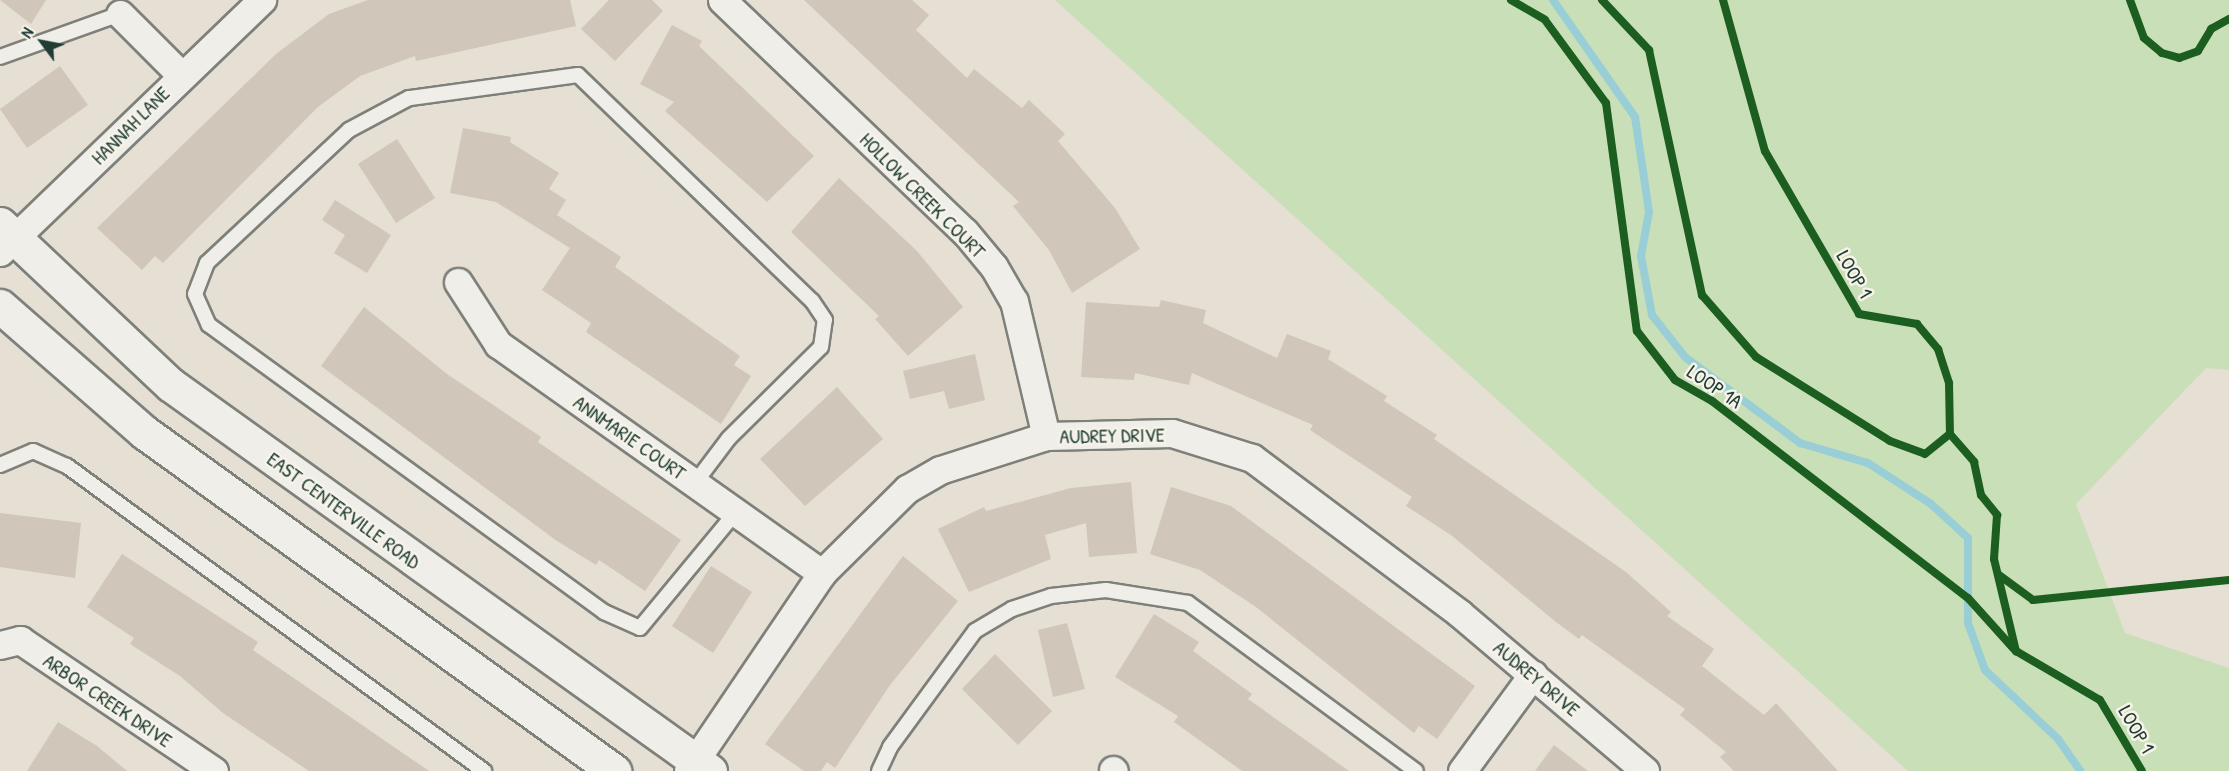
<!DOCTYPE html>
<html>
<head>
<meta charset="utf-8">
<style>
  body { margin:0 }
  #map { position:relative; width:2229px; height:771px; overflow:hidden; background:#e6dfd4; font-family:"Patrick Hand",sans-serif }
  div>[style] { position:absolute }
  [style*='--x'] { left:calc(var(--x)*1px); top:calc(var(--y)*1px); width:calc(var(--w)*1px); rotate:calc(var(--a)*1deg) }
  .green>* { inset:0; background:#c9dfb7 }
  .stream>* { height:8px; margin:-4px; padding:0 4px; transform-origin:4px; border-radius:4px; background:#9aced7 }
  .building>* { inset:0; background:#d0c6b9 }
  .roads { filter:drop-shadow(2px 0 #7e807a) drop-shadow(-2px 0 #7e807a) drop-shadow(0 2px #7e807a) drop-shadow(0 -2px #7e807a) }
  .lane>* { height:14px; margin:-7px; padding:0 7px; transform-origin:7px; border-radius:7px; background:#f0eee9 }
  .street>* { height:27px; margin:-13.5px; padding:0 13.5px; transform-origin:13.5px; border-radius:13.5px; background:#f0eee9 }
  .secondary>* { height:33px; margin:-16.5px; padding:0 16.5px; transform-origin:16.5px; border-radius:16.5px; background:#f0eee9 }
  .cycleway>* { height:8px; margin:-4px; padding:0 4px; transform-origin:4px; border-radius:4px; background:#1b5e20 }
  span { translate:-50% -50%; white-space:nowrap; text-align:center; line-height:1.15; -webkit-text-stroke:5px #f7f3e8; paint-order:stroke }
  .street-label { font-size:20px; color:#1f3d34 }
  .north { position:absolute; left:12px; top:12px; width:60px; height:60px; -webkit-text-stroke:4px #f7f3e8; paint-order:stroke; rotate:302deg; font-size:16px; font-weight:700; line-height:24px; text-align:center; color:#1f3d34 }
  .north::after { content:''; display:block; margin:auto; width:21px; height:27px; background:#1f3d34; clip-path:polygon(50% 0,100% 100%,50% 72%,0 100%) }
</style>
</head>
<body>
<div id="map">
  <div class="green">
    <i style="clip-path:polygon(1055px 0,2229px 0,2229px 370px,2206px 368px,2076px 504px,2125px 633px,2229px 668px,2229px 771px,1908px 771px)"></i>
  </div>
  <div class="stream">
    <i style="--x:1553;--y:0;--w:143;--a:55"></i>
    <i style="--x:1635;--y:117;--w:96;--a:81.6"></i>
    <i style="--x:1649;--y:212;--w:45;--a:100.3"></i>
    <i style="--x:1641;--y:256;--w:60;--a:79.4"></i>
    <i style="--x:1652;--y:315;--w:53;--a:51.8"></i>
    <i style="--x:1685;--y:357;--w:144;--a:36.8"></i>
    <i style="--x:1800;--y:443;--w:71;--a:16.4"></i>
    <i style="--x:1868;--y:463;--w:75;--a:33.1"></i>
    <i style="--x:1931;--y:504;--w:50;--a:42.6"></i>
    <i style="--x:1968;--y:538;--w:85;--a:90"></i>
    <i style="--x:1968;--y:623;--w:50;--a:70.1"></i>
    <i style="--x:1985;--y:670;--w:100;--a:43.4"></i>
    <i style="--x:2058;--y:739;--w:39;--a:55"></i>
  </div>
  <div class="building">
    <i style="clip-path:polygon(0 0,46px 0,31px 24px)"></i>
    <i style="clip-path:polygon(368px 0,570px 0,576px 26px,416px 61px,415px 56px,360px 76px,318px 107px,163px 263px,155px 256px,142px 270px,97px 228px,276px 54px,329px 14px)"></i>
    <i style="clip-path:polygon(609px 0,652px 0,663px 11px,615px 61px,581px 29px)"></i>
    <i style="clip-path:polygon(804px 0,912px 0,929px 15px,916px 30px,967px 78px,974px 69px,1022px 108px,1029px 100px,1065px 134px,1058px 141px,1115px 208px,1140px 249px,1072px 293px,1049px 250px,1013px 206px,1019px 202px)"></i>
    <i style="clip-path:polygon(672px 25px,702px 41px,699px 46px,814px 156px,767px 202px,665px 111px,674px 102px,640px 84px)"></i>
    <i style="clip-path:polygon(60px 66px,88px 105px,27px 148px,0 109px)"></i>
    <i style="clip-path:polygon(463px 128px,511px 137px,510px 142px,559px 173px,549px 189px,566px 200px,557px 215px,621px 257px,615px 267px,740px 356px,734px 365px,751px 376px,721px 424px,586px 332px,591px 323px,542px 290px,570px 248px,496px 202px,450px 193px)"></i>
    <i style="clip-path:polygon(397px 139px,435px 198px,396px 223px,358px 164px)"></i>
    <i style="clip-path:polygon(839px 178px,917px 251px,963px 307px,908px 356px,875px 319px,879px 316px,791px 232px)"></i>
    <i style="clip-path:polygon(335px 200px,391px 235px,367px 273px,334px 253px,345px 235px,322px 220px)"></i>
    <i style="clip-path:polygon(1161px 300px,1206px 310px,1203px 323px,1277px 358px,1287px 334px,1331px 351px,1328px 359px,1387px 396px,1384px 401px,1437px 435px,1434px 439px,1626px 572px,1671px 612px,1667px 616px,1714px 649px,1702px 666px,1764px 715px,1776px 703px,1838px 771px,1734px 771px,1720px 757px,1726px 752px,1680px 715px,1685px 709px,1582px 635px,1579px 639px,1556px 622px,1451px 535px,1406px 506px,1412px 497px,1310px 430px,1313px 425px,1192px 373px,1189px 385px,1135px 373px,1134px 380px,1081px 377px,1086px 302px,1159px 307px)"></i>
    <i style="clip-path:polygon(364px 307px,447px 374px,541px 437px,538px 442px,681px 540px,645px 591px,599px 560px,596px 565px,557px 541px,321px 366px)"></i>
    <i style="clip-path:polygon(975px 354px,985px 400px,949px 409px,944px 391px,910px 399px,903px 371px)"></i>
    <i style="clip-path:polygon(837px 387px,883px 439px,805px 506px,760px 459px)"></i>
    <i style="clip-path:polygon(1131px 482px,1137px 553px,1089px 557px,1086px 523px,1045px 535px,1051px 559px,969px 592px,938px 529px,984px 507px,986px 511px,1071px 488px)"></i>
    <i style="clip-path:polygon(1171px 487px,1231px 506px,1475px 686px,1437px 739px,1419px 726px,1414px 733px,1256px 607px,1200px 570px,1150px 554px)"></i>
    <i style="clip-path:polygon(0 513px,81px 523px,75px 578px,0 567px)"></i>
    <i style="clip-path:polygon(122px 554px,258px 642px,253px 650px,429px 771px,309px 771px,223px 713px,180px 676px,130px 644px,134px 638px,87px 607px)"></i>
    <i style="clip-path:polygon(903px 556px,958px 601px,890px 685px,835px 768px,827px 762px,821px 771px,804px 771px,765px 744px)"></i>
    <i style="clip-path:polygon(711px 566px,752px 592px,713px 653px,672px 626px)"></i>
    <i style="clip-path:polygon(1154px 614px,1199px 642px,1193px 651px,1252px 694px,1248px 699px,1349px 771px,1242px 771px,1174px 722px,1178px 716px,1115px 677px)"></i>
    <i style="clip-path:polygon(1067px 623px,1085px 689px,1053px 697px,1038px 630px)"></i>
    <i style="clip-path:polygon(995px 654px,1052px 711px,1018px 745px,962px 689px)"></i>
    <i style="clip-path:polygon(58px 722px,97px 746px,127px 771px,27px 771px)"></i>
    <i style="clip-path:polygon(1554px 745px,1588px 771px,1535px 771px)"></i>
  </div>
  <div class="roads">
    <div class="lane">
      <i style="--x:0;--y:57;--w:127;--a:-19.7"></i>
      <i style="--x:0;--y:465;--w:36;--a:-23"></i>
      <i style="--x:33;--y:451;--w:37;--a:24"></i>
      <i style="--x:67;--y:466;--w:517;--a:36.18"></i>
      <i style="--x:695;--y:483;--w:56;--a:-52.9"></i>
      <i style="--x:729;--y:438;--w:129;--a:-44.7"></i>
      <i style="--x:821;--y:347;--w:27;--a:-82"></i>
      <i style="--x:825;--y:320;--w:23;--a:-124"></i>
      <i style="--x:812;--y:301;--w:325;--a:-136"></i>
      <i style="--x:578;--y:75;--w:171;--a:172.2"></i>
      <i style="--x:409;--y:98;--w:68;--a:151.9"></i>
      <i style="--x:349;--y:130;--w:195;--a:136.9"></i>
      <i style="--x:207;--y:263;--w:33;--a:111"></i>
      <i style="--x:195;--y:294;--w:34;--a:66"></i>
      <i style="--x:209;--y:325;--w:488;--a:36"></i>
      <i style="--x:604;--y:612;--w:39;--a:24"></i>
      <i style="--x:640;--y:628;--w:151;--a:-50.4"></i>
      <i style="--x:879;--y:771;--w:26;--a:-65"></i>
      <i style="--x:890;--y:747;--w:144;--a:-53.8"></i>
      <i style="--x:975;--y:631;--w:43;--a:-30.7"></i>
      <i style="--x:1012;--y:609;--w:41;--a:-18.4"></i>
      <i style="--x:1051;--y:596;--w:55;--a:-6.2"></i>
      <i style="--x:1106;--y:590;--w:83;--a:9"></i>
      <i style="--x:1188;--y:603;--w:283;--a:36.4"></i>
    </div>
    <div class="street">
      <i style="--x:722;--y:0;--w:336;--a:43.7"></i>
      <i style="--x:965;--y:232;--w:45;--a:50.4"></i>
      <i style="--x:994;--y:267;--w:39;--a:60"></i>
      <i style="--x:1014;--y:301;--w:139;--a:76.7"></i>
      <i style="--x:120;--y:14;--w:85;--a:45"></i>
      <i style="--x:0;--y:252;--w:364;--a:-43.9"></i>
      <i style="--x:458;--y:282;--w:74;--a:57.2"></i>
      <i style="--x:498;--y:344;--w:397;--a:35.3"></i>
      <i style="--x:0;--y:645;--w:21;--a:-14"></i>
      <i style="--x:20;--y:640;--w:234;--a:34"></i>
      <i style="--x:1113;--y:770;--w:1;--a:45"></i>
      <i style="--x:688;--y:771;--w:239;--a:-55.9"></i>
      <i style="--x:822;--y:573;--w:120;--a:-44.7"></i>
      <i style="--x:907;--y:489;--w:38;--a:-30"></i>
      <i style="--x:940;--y:470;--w:111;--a:-17.8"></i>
      <i style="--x:1046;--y:436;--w:126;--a:-1.4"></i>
      <i style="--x:1172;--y:433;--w:84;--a:17.4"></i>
      <i style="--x:1252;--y:458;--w:259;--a:36.8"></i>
      <i style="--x:1459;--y:613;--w:244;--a:40.3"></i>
      <i style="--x:1462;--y:771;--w:120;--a:-53.8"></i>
    </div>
    <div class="secondary">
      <i style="--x:0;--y:224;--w:235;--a:43.3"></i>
      <i style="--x:171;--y:385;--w:663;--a:35.61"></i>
      <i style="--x:0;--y:306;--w:191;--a:41.2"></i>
      <i style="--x:144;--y:432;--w:580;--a:35.8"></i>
    </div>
  </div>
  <div class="cycleway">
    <i style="--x:1511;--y:0;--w:39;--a:30"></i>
    <i style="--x:1545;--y:20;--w:103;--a:53.7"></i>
    <i style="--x:1606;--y:103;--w:230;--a:82.3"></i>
    <i style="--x:1637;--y:331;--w:62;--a:52.2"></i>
    <i style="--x:1675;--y:380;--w:43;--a:29.6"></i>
    <i style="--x:1712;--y:401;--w:323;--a:37.6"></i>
    <i style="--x:1968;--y:598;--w:69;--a:48"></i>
    <i style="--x:1602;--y:0;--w:69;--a:46.8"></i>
    <i style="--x:1649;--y:50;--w:251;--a:77.8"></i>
    <i style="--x:1702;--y:295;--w:82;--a:48.9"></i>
    <i style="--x:1756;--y:357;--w:158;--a:32.1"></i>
    <i style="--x:1890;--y:441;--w:37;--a:20"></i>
    <i style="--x:1925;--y:454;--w:32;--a:-39"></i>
    <i style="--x:1723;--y:0;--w:157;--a:74.5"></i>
    <i style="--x:1765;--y:151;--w:188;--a:60"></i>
    <i style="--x:1859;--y:314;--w:59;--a:9.8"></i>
    <i style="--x:1917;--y:324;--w:33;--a:50"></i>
    <i style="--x:1938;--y:349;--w:36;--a:72"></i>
    <i style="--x:1949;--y:383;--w:51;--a:88.9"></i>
    <i style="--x:1950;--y:434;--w:37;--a:49"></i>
    <i style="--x:1974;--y:462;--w:34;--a:78"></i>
    <i style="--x:1981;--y:495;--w:26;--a:51"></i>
    <i style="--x:1997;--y:515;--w:44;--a:93.9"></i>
    <i style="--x:1994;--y:559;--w:95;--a:76.6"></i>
    <i style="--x:2016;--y:651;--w:97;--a:30.3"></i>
    <i style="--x:2100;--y:700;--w:82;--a:59.4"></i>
    <i style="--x:2130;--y:0;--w:40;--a:69.8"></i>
    <i style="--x:2144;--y:38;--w:23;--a:40"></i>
    <i style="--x:2162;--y:53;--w:18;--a:16"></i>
    <i style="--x:2179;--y:58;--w:20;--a:-20"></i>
    <i style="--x:2198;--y:51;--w:26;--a:-59"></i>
    <i style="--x:2211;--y:29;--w:21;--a:-29"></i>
    <i style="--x:1999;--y:575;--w:42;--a:36.3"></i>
    <i style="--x:2033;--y:600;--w:197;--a:-5.8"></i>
  </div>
  <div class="street-label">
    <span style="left:130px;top:125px;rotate:-45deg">HANNAH LANE</span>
    <span style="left:923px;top:195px;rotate:45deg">HOLLOW CREEK COURT</span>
    <span style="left:1855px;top:274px;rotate:60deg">LOOP 1</span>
    <span style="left:1715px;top:386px;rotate:34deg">LOOP 1A</span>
    <span style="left:1112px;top:435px;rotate:-1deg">AUDREY DRIVE</span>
    <span style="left:630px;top:437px;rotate:35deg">ANNMARIE COURT</span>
    <span style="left:344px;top:510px;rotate:36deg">EAST CENTERVILLE ROAD</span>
    <span style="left:1537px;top:678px;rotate:40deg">AUDREY DRIVE</span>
    <span style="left:108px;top:700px;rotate:34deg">ARBOR CREEK DRIVE</span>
    <span style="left:2137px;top:729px;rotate:60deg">LOOP 1</span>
  </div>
  <div class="north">N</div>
</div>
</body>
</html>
